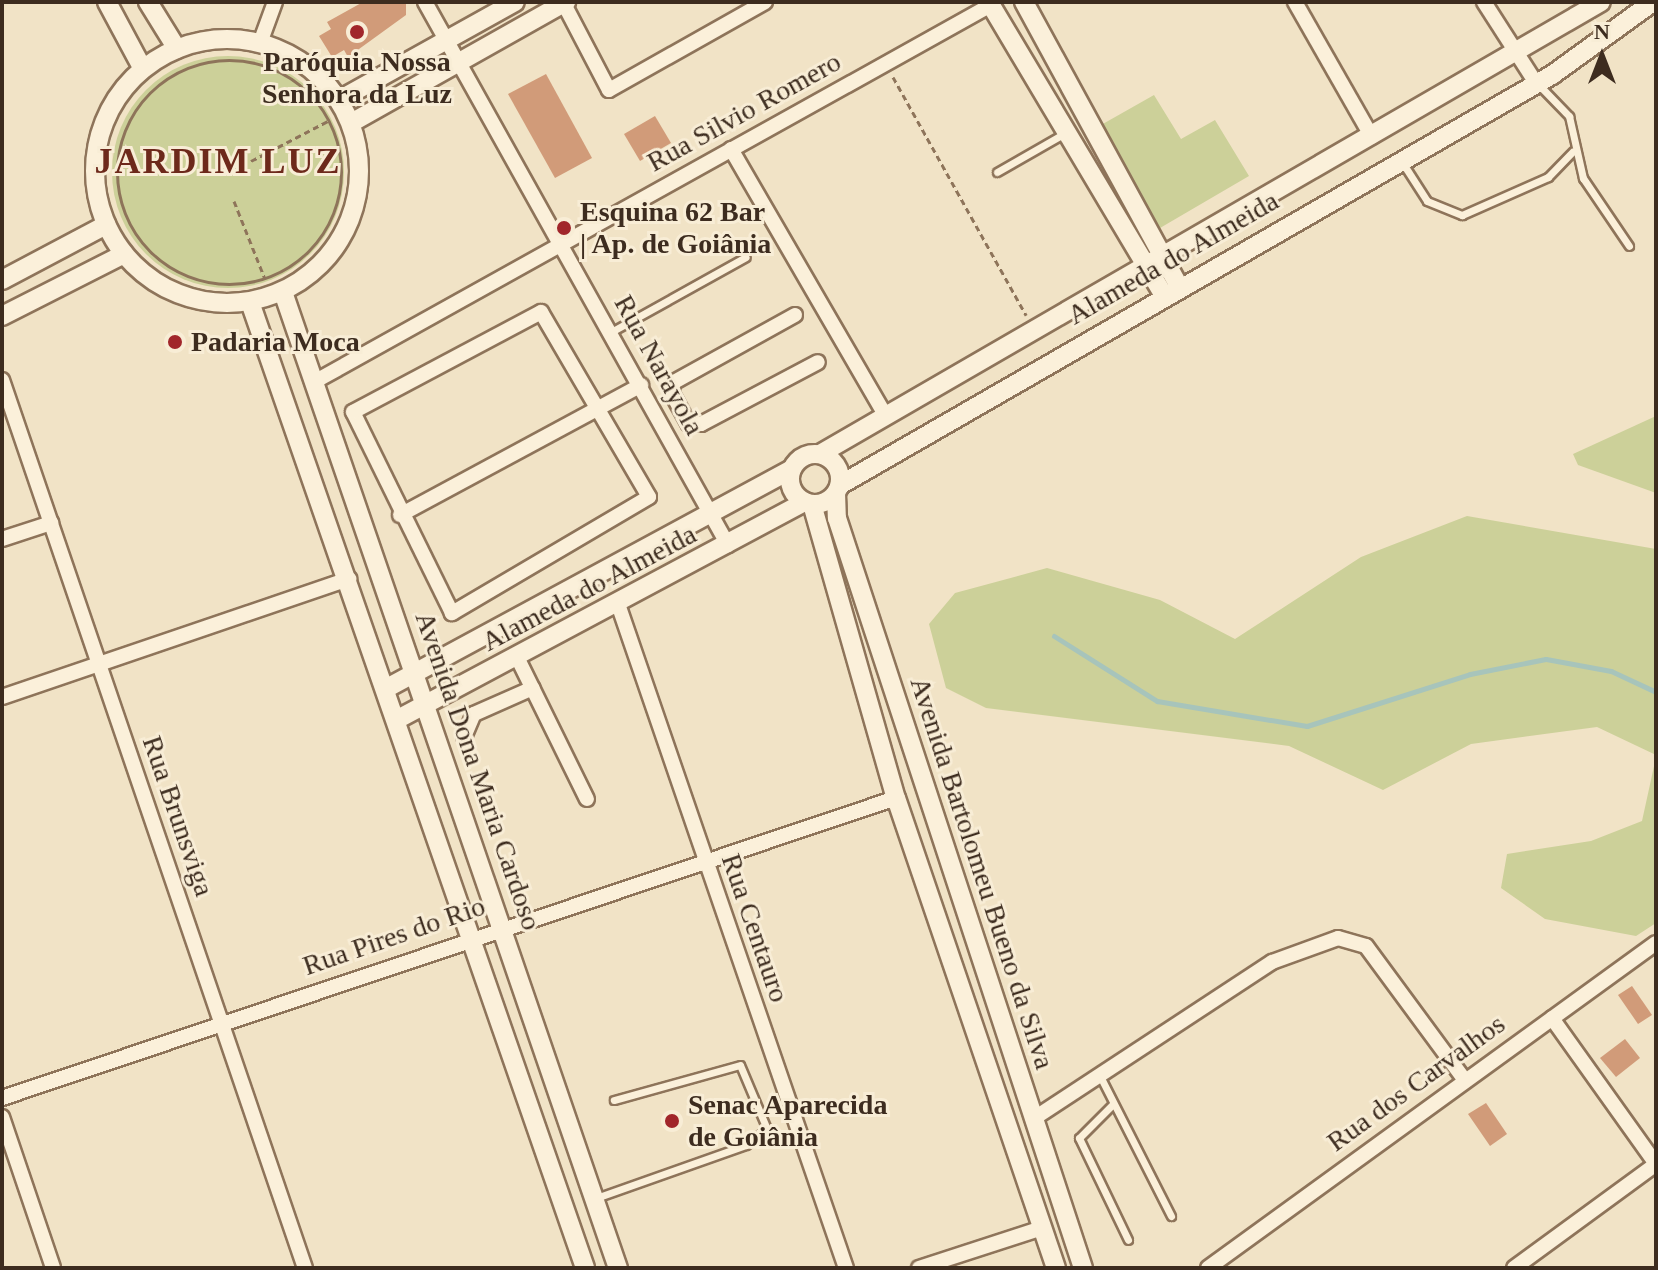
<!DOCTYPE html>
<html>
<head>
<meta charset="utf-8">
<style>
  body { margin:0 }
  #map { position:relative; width:1658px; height:1270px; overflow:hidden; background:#f1e3c6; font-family:Georgia,serif }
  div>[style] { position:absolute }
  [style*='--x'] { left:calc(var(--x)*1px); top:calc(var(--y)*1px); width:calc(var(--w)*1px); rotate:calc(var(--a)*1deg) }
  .green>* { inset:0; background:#ccd099 }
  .round { border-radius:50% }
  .stream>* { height:5px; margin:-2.5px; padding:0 2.5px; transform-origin:2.5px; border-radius:2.5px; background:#a7c4bb }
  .building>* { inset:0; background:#d19b79 }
  .path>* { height:3px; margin-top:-1.5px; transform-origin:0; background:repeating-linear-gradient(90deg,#8e745a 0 6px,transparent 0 10px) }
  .path>.ring { margin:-1.5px; padding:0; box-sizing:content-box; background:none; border:3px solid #8e745a; border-radius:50% }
  .roads { filter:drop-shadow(2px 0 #8e745a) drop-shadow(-2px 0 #8e745a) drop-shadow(0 2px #8e745a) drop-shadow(0 -2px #8e745a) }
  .service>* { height:7px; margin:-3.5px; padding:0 3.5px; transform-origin:3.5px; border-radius:3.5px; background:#fbf0da }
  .minor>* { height:14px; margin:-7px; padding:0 7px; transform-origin:7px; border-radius:7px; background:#fbf0da }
  .tertiary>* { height:18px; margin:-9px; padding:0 9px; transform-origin:9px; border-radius:9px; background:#fbf0da }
  .tertiary>.ring { margin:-9px; padding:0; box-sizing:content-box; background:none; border:18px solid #fbf0da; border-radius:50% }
  .dots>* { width:22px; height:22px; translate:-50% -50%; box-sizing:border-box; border:4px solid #f8edd6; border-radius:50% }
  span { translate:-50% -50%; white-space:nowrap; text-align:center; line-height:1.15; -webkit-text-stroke:6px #f8edd6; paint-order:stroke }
  .poi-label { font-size:28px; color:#3d2c1f; font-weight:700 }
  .left { translate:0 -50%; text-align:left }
  .street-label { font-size:28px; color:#3d2c1f }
  .district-label { font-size:36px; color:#6d291b; font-weight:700; letter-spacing:2px }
  .frame { position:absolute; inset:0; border:4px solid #3d2c1f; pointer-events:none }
  .north { position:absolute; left:1562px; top:16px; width:80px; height:80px; -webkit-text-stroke:6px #f8edd6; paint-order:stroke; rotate:0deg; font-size:22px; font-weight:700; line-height:32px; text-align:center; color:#3d2c1f }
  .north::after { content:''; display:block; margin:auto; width:28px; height:36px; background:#3d2c1f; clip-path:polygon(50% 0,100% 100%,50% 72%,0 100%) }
</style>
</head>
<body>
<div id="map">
  <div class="green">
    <i class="round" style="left:112px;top:56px;width:232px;height:232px"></i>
    <i style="clip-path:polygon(1154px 95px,1181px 139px,1215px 120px,1249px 176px,1160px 228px,1101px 125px)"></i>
    <i style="clip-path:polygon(1656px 416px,1656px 493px,1578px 465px,1573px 454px)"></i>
    <i style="clip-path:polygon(1467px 516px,1656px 549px,1656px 755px,1597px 727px,1471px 744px,1383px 790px,1289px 746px,986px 708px,946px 688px,929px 624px,955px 593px,1047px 568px,1160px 600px,1235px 639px,1361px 557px)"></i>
    <i style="clip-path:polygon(1656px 757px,1656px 923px,1636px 936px,1545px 919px,1501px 888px,1507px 854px,1591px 841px,1642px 821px)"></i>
  </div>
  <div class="stream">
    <i style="--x:1054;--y:636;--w:122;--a:32.3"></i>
    <i style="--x:1157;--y:701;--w:152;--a:9.5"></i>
    <i style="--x:1307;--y:726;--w:171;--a:-17.7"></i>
    <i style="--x:1470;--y:674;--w:77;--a:-11.2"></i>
    <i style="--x:1546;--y:659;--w:66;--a:10.5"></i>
    <i style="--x:1611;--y:671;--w:50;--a:25"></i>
  </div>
  <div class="building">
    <i style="clip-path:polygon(363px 2px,406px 2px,406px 15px,348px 57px,344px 50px,332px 57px,319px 36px,331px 29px,327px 22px)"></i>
    <i style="clip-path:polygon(546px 74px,592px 158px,555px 178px,508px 94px)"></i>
    <i style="clip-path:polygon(655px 116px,671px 143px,640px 161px,624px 134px)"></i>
    <i style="clip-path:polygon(1632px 986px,1652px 1015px,1638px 1024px,1618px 995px)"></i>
    <i style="clip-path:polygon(1625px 1039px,1640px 1058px,1616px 1077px,1600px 1058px)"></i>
    <i style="clip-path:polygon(1486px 1103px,1507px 1134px,1490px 1146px,1468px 1114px)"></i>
  </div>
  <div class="path">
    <i class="ring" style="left:117px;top:60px;width:221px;height:221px"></i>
    <i style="--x:893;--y:77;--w:273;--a:60.8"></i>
    <i style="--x:251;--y:161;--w:87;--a:-27.5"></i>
    <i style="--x:234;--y:201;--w:84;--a:68.3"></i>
  </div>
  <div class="roads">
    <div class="service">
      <i style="--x:1538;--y:84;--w:45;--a:45.9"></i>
      <i style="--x:1569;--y:116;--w:64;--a:77.3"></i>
      <i style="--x:1583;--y:178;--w:82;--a:55.9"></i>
      <i style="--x:1402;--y:162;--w:46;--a:57.3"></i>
      <i style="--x:1427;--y:201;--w:38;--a:22"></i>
      <i style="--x:1462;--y:215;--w:94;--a:-23.8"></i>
      <i style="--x:1548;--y:177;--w:35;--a:-46"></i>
      <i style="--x:997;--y:172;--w:78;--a:-29.8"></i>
      <i style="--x:611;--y:332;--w:154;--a:-29.1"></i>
      <i style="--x:1100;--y:1076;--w:157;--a:63.1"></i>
      <i style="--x:1113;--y:1104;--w:48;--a:135"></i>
      <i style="--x:1079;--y:1138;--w:113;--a:64.3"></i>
      <i style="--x:596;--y:1198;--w:159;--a:-19.5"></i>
      <i style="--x:746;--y:1145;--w:26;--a:-37"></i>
      <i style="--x:767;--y:1129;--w:69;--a:-112.9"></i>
      <i style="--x:740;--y:1065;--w:131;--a:164.5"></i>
    </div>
    <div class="minor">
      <i style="--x:425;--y:2;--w:622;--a:60.84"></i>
      <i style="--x:1295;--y:2;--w:155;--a:60.3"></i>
      <i style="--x:1484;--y:2;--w:96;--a:57.3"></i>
      <i style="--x:564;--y:4;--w:97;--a:62.4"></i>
      <i style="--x:609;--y:90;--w:179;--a:-29.4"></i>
      <i style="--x:260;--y:43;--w:44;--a:-69.9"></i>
      <i style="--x:731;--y:149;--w:305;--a:59.9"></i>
      <i style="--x:541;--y:312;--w:214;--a:59.7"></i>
      <i style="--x:649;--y:497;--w:229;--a:149.5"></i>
      <i style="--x:452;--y:613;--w:224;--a:-116.2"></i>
      <i style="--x:353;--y:412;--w:213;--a:-28"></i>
      <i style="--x:795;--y:315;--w:138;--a:151"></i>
      <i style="--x:674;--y:382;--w:10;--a:107"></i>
      <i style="--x:671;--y:392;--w:37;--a:61"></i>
      <i style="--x:689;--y:424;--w:12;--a:0"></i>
      <i style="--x:701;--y:424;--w:132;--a:-27.9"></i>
      <i style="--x:2;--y:380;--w:938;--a:71.16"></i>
      <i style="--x:314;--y:382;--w:775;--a:-29.11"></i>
      <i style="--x:400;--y:515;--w:274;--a:-28.3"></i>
      <i style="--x:2;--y:539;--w:52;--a:-18.1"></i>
      <i style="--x:618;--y:604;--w:702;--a:71.05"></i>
      <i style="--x:518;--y:659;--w:156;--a:63.8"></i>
      <i style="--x:2;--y:697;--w:367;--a:-18.8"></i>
      <i style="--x:464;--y:737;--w:25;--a:-67"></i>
      <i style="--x:474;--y:714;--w:64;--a:-23.8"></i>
      <i style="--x:2;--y:1098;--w:943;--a:-18.55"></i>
      <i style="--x:2;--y:1117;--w:159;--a:71.3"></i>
      <i style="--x:1033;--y:1119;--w:286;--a:-33.3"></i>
      <i style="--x:1272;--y:962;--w:70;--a:-20"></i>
      <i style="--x:1338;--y:938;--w:29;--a:16"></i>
      <i style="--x:1366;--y:946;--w:165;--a:53.6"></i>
      <i style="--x:919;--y:1268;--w:129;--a:-18"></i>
      <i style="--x:1208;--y:1268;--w:553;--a:-35.96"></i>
      <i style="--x:1514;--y:1268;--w:176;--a:-36.2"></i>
      <i style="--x:1656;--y:1164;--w:179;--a:-125.5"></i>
    </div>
    <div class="tertiary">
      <i style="--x:107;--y:2;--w:76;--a:61.8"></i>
      <i style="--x:148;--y:2;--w:55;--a:58.3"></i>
      <i style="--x:989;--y:2;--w:341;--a:59.2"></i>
      <i style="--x:1024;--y:2;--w:324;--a:61.4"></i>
      <i class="ring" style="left:95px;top:39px;width:246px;height:246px"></i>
      <i style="--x:339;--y:100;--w:201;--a:-29.1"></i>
      <i style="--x:351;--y:123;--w:247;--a:-29.4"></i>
      <i style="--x:2;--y:280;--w:118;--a:-27.9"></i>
      <i style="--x:283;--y:292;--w:1032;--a:71.06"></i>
      <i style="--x:250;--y:302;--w:1022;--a:70.87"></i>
      <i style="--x:2;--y:316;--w:137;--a:-26.9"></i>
      <i style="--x:820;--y:454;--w:902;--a:-30.06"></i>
      <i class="ring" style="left:790px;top:454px;width:32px;height:32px"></i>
      <i style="--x:840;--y:485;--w:822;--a:-29.94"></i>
      <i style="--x:1552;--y:75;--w:125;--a:-35.9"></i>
      <i style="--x:836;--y:493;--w:25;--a:88"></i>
      <i style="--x:837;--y:518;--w:789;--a:71.84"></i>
      <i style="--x:812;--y:504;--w:306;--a:74.1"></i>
      <i style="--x:896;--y:798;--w:496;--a:71.2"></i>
      <i style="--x:387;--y:688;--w:460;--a:-28.4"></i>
      <i style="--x:398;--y:719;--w:461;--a:-28.1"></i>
    </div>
  </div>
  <div class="dots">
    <i style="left:357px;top:32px;background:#a1262b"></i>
    <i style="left:564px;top:228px;background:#a1262b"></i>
    <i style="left:175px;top:342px;background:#a1262b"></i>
    <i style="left:672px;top:1121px;background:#a1262b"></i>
  </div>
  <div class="poi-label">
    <span style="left:357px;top:78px">Paróquia Nossa<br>Senhora da Luz</span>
    <span class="left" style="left:580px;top:228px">Esquina 62 Bar<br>| Ap. de Goiânia</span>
    <span class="left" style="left:191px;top:342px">Padaria Moca</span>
    <span class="left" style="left:688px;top:1121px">Senac Aparecida<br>de Goiânia</span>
  </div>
  <div class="street-label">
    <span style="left:744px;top:112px;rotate:-29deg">Rua Silvio Romero</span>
    <span style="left:1173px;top:258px;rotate:-30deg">Alameda do Almeida</span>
    <span style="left:659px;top:365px;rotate:61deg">Rua Narayola</span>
    <span style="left:589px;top:588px;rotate:-28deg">Alameda do Almeida</span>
    <span style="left:478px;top:771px;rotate:71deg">Avenida Dona Maria Cardoso</span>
    <span style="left:178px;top:816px;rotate:71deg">Rua Brunsviga</span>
    <span style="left:982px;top:873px;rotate:72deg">Avenida Bartolomeu Bueno da Silva</span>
    <span style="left:755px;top:928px;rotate:71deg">Rua Centauro</span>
    <span style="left:394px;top:936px;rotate:-19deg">Rua Pires do Rio</span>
    <span style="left:1416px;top:1083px;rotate:-36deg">Rua dos Carvalhos</span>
  </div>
  <div class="district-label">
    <span style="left:218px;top:162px">JARDIM LUZ</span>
  </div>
  <div class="frame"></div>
  <div class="north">N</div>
</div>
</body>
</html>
